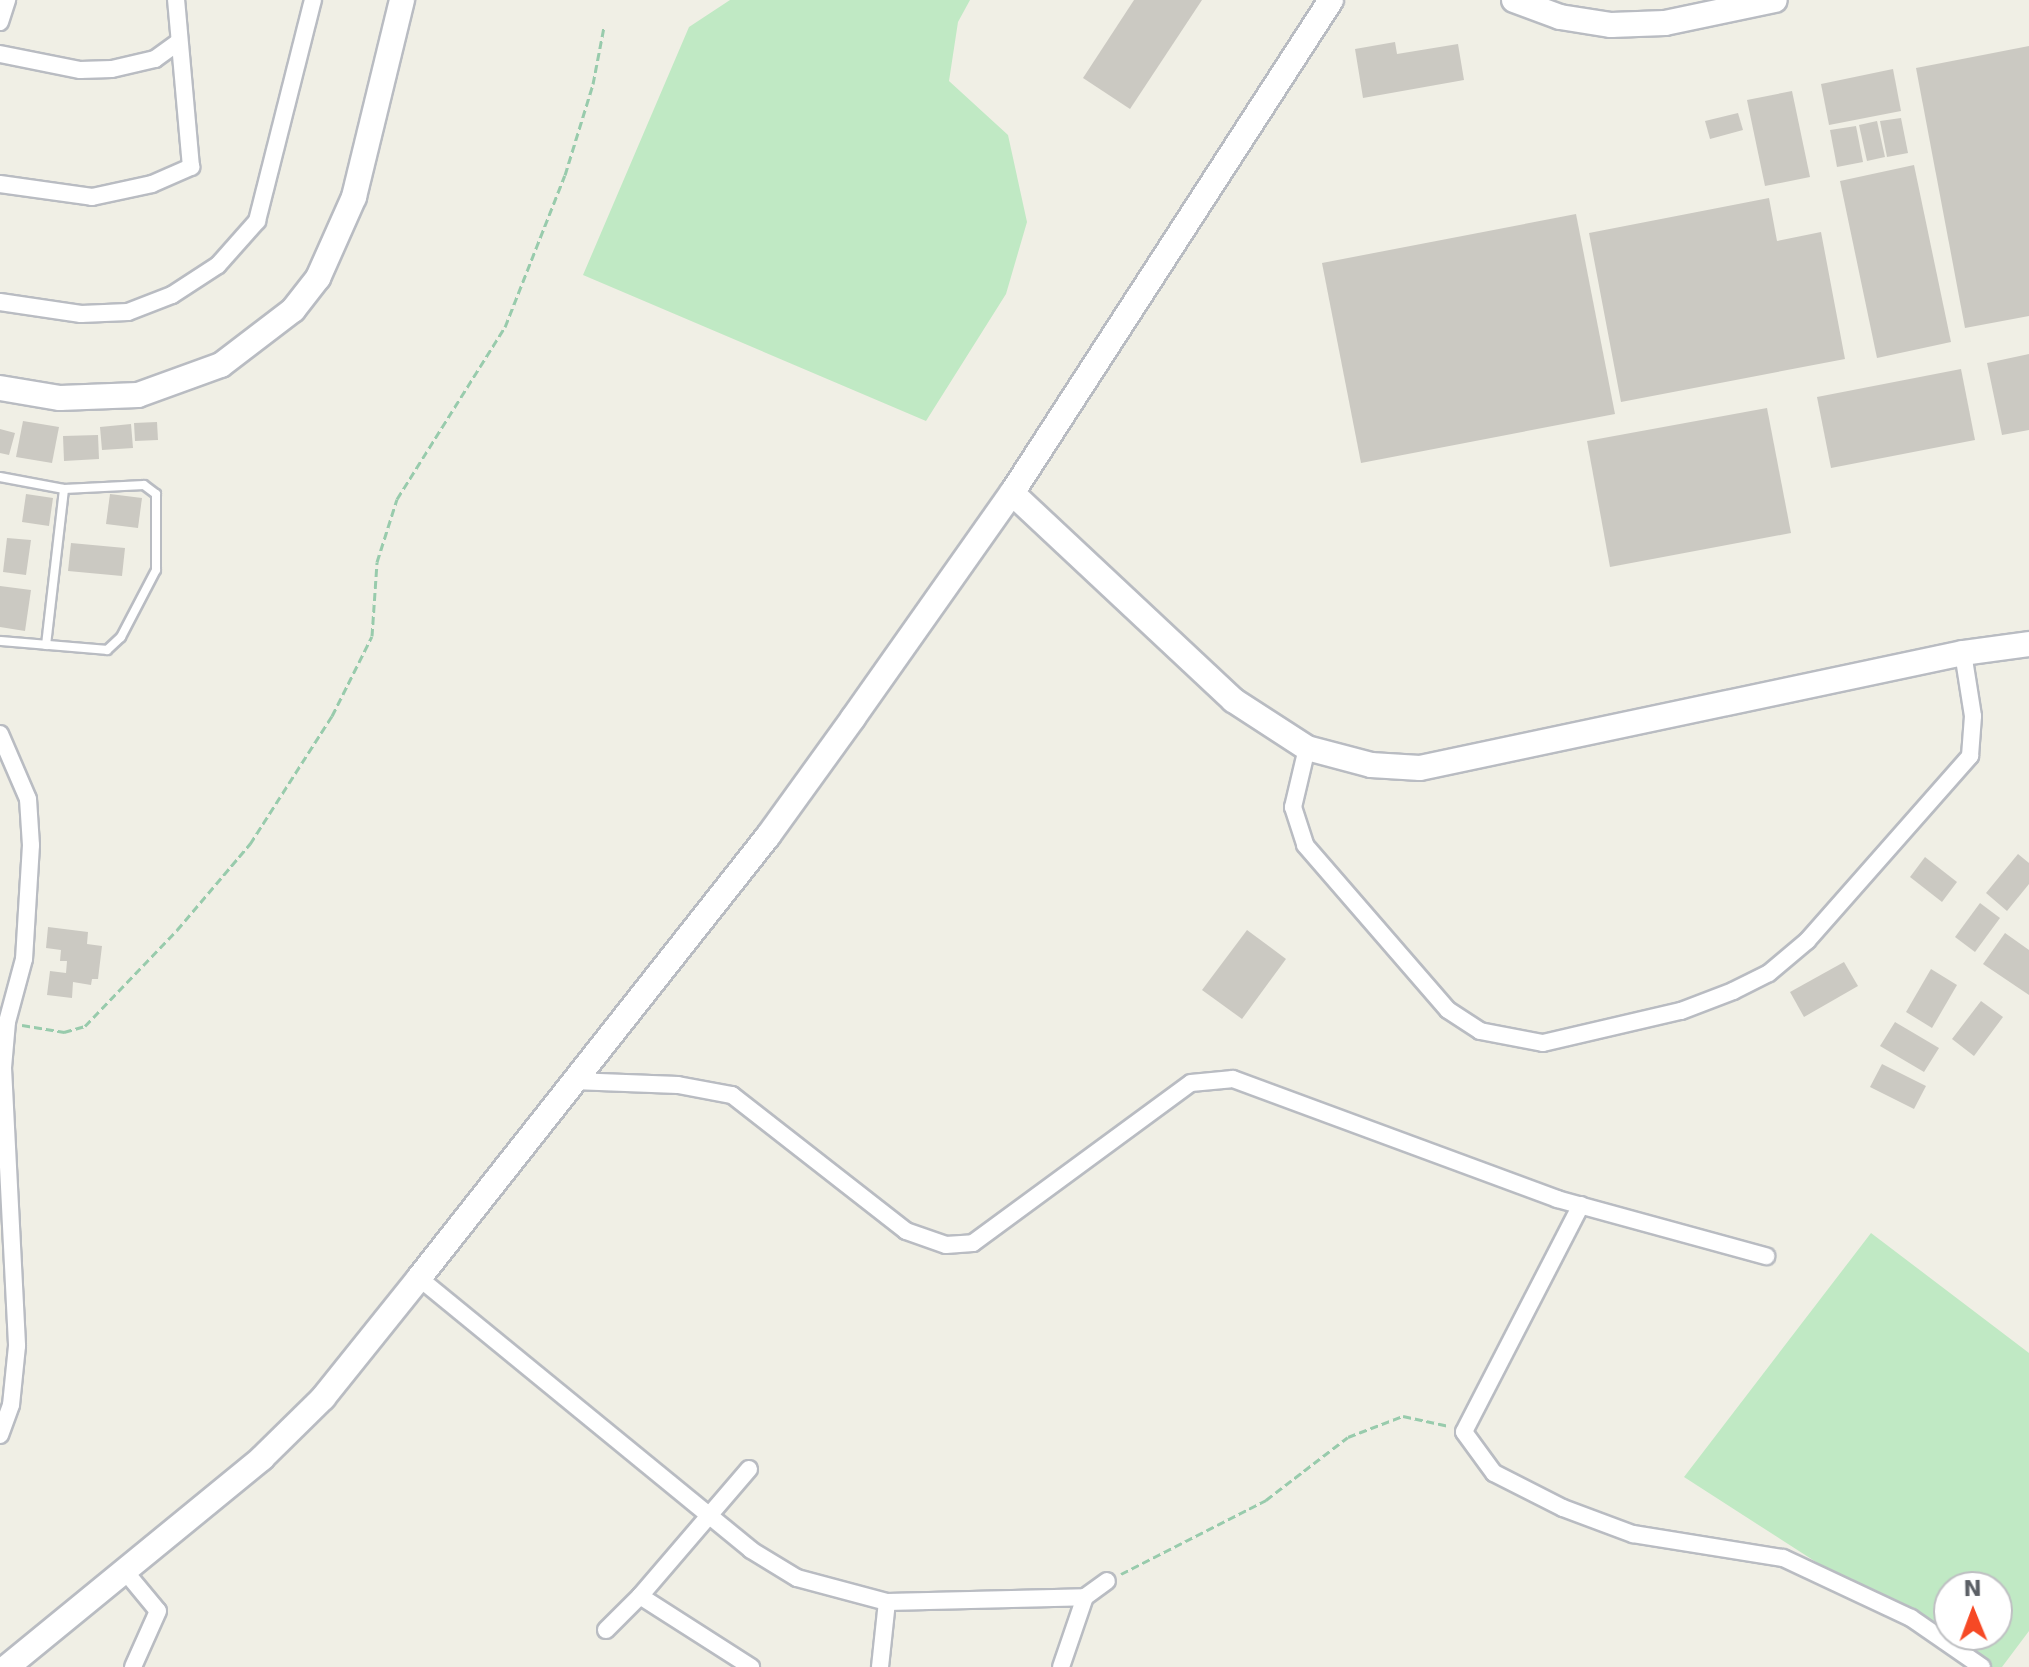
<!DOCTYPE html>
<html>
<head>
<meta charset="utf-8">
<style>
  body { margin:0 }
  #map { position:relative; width:2029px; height:1667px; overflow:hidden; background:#f0efe5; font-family:"DejaVu Sans",sans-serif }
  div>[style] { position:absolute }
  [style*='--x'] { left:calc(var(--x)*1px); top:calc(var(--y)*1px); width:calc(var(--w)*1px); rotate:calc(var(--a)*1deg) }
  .green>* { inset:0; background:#c0e9c4 }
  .building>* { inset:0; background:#cbc9c2 }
  .path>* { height:3px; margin-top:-1.5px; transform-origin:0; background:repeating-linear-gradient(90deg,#98cbac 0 8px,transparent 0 12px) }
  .roads { filter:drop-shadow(2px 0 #b9bcc2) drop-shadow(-2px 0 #b9bcc2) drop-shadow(0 2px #b9bcc2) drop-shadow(0 -2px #b9bcc2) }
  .lane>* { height:8px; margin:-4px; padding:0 4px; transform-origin:4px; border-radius:4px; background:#fff }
  .street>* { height:16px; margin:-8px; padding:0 8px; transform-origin:8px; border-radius:8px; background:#fff }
  .secondary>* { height:24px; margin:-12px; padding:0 12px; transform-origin:12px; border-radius:12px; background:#fff }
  span { translate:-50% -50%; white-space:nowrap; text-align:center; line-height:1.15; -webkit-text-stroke:6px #fff; paint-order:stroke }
  .north { position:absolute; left:1933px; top:1571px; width:80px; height:80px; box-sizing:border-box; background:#fff; border:2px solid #bebfc2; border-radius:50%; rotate:359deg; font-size:22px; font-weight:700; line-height:32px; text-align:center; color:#5c6066 }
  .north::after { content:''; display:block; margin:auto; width:28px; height:36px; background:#f64925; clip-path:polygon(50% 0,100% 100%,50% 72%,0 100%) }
</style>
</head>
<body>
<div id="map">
  <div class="green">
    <i style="clip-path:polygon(730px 0,970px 0,958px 22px,949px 81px,1008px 135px,1027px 222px,1006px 294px,926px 421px,583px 275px,689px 27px)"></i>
    <i style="clip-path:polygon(evenodd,1871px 1233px,2029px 1353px,2029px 1631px,2002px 1667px,1979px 1667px,1684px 1477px,1871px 1233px,1949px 1587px,1997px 1587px,1997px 1635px,1949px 1635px,1949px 1587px)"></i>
  </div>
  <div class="building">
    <i style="clip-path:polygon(1134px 0,1202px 0,1130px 109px,1083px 78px)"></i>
    <i style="clip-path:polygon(1395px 42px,1397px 54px,1458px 44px,1464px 80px,1363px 98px,1355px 49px)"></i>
    <i style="clip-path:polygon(2029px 46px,2029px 316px,1965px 328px,1916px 68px)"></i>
    <i style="clip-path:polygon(1893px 69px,1901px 111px,1829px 125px,1821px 84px)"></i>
    <i style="clip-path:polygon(1792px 91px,1810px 177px,1765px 186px,1747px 100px)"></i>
    <i style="clip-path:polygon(1738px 113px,1743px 130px,1710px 139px,1705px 121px)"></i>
    <i style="clip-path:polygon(1901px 118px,1908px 153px,1887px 157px,1880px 121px)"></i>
    <i style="clip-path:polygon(1877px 121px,1885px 157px,1867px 161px,1859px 125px)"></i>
    <i style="clip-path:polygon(1856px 126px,1863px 162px,1837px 167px,1830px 130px)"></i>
    <i style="clip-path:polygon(1914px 165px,1951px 342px,1877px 358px,1840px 181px)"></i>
    <i style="clip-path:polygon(1769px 198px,1777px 241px,1821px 232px,1845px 359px,1621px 402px,1589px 233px)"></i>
    <i style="clip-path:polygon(1576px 214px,1615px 414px,1361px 463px,1322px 263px)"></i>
    <i style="clip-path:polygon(2029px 354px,2029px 430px,2002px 435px,1987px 363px)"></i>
    <i style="clip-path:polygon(1961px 369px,1975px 440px,1831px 468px,1817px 397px)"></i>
    <i style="clip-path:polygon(1767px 408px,1791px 533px,1610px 567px,1587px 441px)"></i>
    <i style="clip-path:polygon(23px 421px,59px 427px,52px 463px,16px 457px)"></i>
    <i style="clip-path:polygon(157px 422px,158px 440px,135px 441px,134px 423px)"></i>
    <i style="clip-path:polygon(131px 424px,133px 448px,102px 450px,100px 427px)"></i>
    <i style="clip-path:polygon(0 429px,15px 433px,9px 455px,0 453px)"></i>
    <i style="clip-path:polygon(98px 435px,99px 459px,64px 461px,63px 436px)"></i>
    <i style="clip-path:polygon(26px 494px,53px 498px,49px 526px,22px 522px)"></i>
    <i style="clip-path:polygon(110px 494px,142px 498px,138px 528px,106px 524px)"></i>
    <i style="clip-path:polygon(7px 538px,31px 540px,26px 575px,3px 572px)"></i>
    <i style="clip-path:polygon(71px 543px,125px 548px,122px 576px,68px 571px)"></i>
    <i style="clip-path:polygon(0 586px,31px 590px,25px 631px,0 627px)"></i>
    <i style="clip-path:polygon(2018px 854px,2029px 863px,2029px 884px,2007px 911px,1986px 893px)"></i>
    <i style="clip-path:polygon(1925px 857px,1957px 882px,1942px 902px,1910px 877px)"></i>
    <i style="clip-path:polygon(1980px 903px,2000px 918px,1975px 952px,1955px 937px)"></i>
    <i style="clip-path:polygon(48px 927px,88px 932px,87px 944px,102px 946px,98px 979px,92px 979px,91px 985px,73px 982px,72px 998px,47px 995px,50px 971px,66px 973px,67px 961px,60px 961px,61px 950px,46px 948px)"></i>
    <i style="clip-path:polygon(1247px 930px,1286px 959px,1242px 1019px,1202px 990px)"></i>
    <i style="clip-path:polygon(2005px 933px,2029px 950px,2029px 995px,1983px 964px)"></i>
    <i style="clip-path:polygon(1844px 962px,1858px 986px,1804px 1017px,1790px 992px)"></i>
    <i style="clip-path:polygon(1931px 969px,1957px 985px,1932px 1028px,1906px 1012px)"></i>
    <i style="clip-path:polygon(1981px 1001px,2003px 1017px,1974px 1056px,1952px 1039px)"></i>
    <i style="clip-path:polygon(1895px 1022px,1939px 1048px,1924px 1072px,1880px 1046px)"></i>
    <i style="clip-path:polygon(1882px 1064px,1926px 1086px,1914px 1109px,1870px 1087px)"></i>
  </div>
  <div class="path">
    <i style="--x:22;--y:1025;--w:43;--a:9.5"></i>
    <i style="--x:64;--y:1032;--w:22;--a:-16"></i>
    <i style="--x:85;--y:1026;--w:133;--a:-46.2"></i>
    <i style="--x:177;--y:930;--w:113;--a:-49.7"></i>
    <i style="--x:250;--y:844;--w:152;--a:-57.4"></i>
    <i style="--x:332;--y:716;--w:89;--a:-63.4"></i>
    <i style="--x:372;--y:636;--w:74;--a:-86.1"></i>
    <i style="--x:377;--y:562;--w:66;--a:-72.4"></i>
    <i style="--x:397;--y:499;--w:203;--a:-57.9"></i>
    <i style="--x:505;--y:327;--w:163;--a:-68.5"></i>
    <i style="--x:565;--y:175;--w:95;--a:-72.9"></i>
    <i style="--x:593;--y:84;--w:58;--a:-79.1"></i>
    <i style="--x:1121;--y:1574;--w:163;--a:-27"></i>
    <i style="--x:1266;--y:1500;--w:103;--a:-37.5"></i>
    <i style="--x:1348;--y:1437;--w:59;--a:-20.9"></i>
    <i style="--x:1403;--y:1416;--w:47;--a:12.3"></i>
  </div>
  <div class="roads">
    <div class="lane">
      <i style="--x:0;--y:477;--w:65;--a:10.6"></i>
      <i style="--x:64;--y:489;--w:80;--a:-2.9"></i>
      <i style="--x:144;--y:485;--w:15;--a:37"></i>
      <i style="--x:156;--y:494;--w:76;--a:90"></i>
      <i style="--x:156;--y:570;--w:76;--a:117.6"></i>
      <i style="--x:121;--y:637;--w:19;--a:137"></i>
      <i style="--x:107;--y:650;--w:107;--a:-175.2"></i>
      <i style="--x:46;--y:645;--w:157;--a:-83.4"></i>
    </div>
    <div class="street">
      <i style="--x:0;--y:22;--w:23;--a:-72"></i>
      <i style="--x:0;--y:54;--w:82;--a:11.3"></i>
      <i style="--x:80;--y:70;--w:32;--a:-2"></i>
      <i style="--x:112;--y:69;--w:44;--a:-13.1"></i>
      <i style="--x:155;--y:59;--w:29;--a:-36"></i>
      <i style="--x:0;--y:184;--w:93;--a:8"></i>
      <i style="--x:92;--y:197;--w:61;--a:-12.2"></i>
      <i style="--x:152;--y:184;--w:43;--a:-23.6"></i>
      <i style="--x:191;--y:167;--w:168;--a:-95.1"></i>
      <i style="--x:0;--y:302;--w:82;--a:8.4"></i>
      <i style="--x:81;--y:314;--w:47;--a:-2.4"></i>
      <i style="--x:128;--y:312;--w:47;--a:-21.1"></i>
      <i style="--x:172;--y:295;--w:55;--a:-33.1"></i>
      <i style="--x:218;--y:265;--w:59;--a:-48.4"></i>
      <i style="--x:257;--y:221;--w:228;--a:-75.8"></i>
      <i style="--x:0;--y:734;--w:71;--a:66.7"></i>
      <i style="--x:28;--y:799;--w:46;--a:86.3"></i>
      <i style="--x:31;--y:845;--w:114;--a:93.5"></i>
      <i style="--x:24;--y:959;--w:65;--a:105.1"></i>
      <i style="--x:7;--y:1022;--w:46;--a:95"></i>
      <i style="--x:3;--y:1068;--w:278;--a:87.1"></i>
      <i style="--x:17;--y:1346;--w:59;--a:95.8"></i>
      <i style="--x:11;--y:1405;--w:32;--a:110"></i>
      <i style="--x:1307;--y:748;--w:61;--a:103.3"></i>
      <i style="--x:1293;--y:807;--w:40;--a:72"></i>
      <i style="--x:1305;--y:845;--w:218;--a:49.1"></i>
      <i style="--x:1448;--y:1010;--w:38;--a:33"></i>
      <i style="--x:1480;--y:1031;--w:64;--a:10.8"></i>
      <i style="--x:1543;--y:1043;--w:142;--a:-13.1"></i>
      <i style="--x:1681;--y:1011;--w:56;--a:-21"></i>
      <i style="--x:1733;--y:991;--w:40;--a:-26.6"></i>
      <i style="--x:1769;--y:973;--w:50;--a:-40.1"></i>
      <i style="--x:1807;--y:941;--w:247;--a:-48.6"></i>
      <i style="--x:1970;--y:756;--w:40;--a:-85.7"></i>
      <i style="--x:1973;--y:716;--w:64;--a:-99"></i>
      <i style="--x:573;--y:1081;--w:105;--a:2.2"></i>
      <i style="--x:678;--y:1085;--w:55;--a:10.5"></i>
      <i style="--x:732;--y:1095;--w:221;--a:38"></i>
      <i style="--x:906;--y:1231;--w:42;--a:19.3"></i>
      <i style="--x:946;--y:1245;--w:27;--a:-4"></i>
      <i style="--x:973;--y:1243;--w:270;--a:-36.3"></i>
      <i style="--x:1191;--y:1083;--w:42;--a:-5.4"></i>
      <i style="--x:1233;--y:1079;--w:346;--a:20.3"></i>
      <i style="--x:1557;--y:1199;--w:217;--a:15.3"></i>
      <i style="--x:1581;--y:1205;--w:255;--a:117.3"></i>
      <i style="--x:1464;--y:1432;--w:51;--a:53.8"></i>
      <i style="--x:1494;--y:1473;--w:77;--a:26.9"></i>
      <i style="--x:1563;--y:1508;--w:75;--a:20.4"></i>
      <i style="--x:1633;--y:1534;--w:152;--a:9.1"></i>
      <i style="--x:1783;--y:1558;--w:141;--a:25.1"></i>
      <i style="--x:1911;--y:1618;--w:86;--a:34.6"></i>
      <i style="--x:419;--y:1278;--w:429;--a:39.3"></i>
      <i style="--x:751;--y:1550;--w:54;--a:31.3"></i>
      <i style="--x:797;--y:1578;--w:93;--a:14.9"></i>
      <i style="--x:887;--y:1602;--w:198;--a:-1.4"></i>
      <i style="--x:749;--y:1469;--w:167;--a:130.6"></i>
      <i style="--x:640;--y:1596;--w:132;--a:32.6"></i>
      <i style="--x:124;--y:1570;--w:53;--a:50.3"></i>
      <i style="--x:158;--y:1611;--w:61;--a:114.1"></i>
      <i style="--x:606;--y:1630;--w:48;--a:-45"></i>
      <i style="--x:880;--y:1667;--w:65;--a:-83.9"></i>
      <i style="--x:1061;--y:1667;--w:74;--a:-71.1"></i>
      <i style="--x:1085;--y:1597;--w:27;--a:-36"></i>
    </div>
    <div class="secondary">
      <i style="--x:1514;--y:0;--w:49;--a:20.3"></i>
      <i style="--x:1560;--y:17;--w:52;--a:8.9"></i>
      <i style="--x:1611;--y:25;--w:54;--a:-2.1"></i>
      <i style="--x:1665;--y:23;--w:112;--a:-11.8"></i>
      <i style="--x:0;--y:388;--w:61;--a:9.5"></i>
      <i style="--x:60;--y:398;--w:78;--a:-2.2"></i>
      <i style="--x:138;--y:395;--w:88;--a:-19.9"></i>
      <i style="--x:221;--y:365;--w:91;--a:-37.4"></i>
      <i style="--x:293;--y:310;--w:41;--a:-52"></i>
      <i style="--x:318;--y:278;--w:89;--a:-66"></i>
      <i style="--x:354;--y:197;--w:203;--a:-76.3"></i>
      <i style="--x:1012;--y:493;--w:303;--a:43.1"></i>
      <i style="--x:1233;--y:700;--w:88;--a:33"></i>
      <i style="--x:1307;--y:748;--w:66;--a:14.9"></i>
      <i style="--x:1371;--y:765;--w:49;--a:3.5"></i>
      <i style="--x:1420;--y:768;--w:555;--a:-11.96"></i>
      <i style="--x:1963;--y:653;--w:67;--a:-7.8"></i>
      <i style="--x:7;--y:1667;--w:330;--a:-39.3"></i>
      <i style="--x:262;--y:1458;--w:86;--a:-44.5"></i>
      <i style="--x:323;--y:1398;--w:154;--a:-51.3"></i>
      <i style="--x:419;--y:1278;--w:563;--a:-51.71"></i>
      <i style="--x:768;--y:836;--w:145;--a:-54.2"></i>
      <i style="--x:853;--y:718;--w:276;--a:-54.8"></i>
      <i style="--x:1012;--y:493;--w:587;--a:-57.09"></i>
    </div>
  </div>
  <div class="north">N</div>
</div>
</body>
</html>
